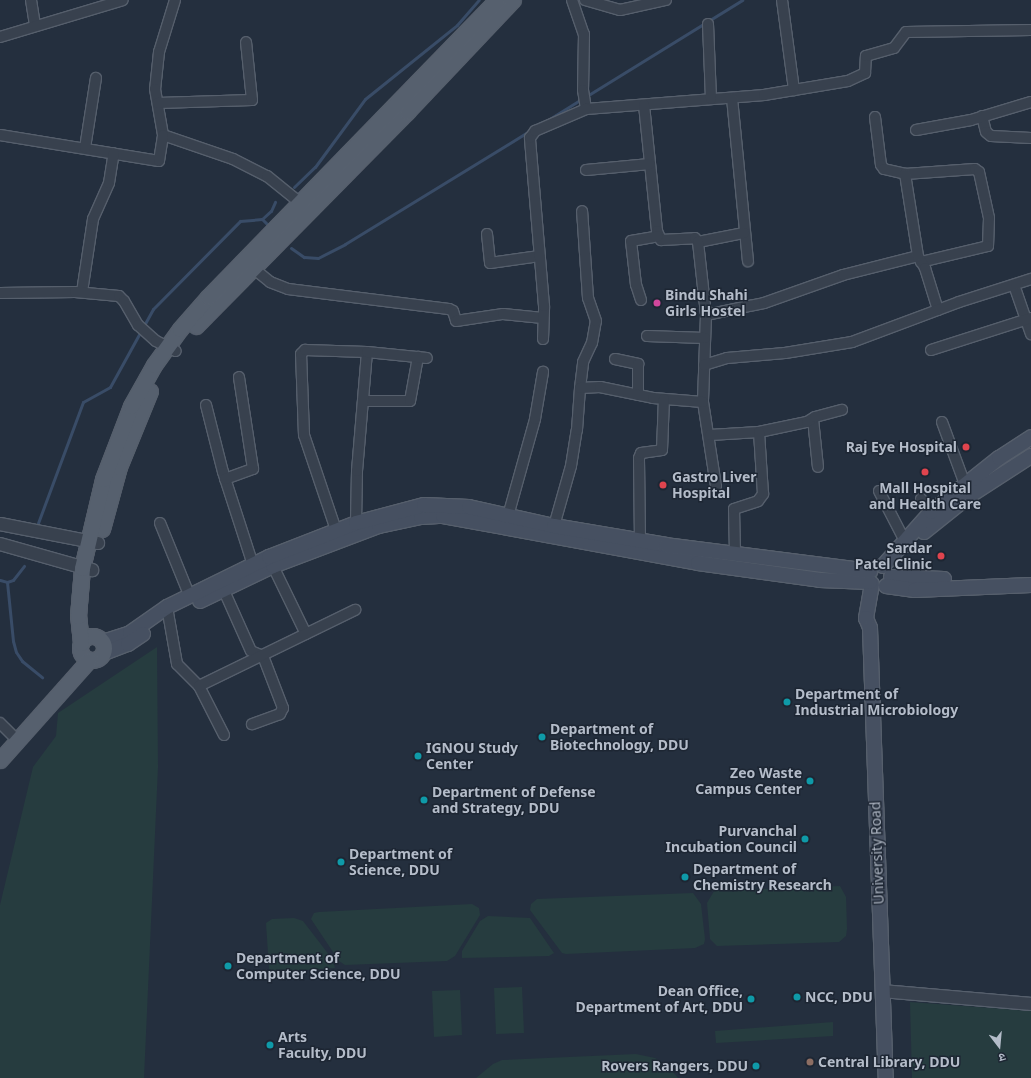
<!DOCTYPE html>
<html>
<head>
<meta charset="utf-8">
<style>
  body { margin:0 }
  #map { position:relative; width:1031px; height:1078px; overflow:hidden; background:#242f3e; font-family:"Noto Sans","Noto Sans Devanagari",sans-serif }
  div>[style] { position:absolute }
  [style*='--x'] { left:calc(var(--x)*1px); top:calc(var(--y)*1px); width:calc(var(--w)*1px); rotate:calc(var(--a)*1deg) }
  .green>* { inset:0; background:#263c3f }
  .stream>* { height:3px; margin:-1.5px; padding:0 1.5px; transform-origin:1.5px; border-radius:1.5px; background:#394c67 }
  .roads { filter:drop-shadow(1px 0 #565f6c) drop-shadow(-1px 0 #565f6c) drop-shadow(0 1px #565f6c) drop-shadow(0 -1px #565f6c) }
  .minor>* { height:10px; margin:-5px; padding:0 5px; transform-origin:5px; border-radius:5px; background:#38414e }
  .tertiary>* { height:12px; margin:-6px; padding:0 6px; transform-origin:6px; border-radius:6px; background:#38414e }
  .secondary>* { height:14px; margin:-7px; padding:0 7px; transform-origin:7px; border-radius:7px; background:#465061 }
  .primary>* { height:15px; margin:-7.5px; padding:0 7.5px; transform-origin:7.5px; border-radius:7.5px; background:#56606e }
  .primary>.ring { margin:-7.5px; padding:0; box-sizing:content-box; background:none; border:15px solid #56606e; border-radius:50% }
  .dots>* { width:11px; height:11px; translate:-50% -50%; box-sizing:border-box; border:2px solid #1d2633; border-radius:50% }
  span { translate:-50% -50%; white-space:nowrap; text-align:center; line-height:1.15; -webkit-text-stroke:3px #1d2633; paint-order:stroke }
  .poi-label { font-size:14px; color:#b4bcc9; font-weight:700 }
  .left { translate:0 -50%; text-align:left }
  .right { translate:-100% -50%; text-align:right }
  .street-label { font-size:14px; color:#b4bcc9 }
  .north { position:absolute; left:979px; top:1026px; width:40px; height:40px; -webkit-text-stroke:3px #1d2633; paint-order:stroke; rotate:164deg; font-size:11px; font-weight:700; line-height:16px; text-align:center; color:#b4bcc9 }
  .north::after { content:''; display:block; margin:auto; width:14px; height:18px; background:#b4bcc9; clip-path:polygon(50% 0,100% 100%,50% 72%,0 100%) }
</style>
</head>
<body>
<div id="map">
  <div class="green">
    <i style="clip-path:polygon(157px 647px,158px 767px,144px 1078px,0 1078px,0 905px,33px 767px,56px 736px,58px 713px)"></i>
    <i style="clip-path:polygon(840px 886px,846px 897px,847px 929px,846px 936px,839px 942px,717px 946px,710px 939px,707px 903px,714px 891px)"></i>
    <i style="clip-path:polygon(693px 893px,701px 904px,705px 939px,704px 944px,695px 948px,566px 954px,562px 953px,530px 910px,531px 904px,537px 899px)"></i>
    <i style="clip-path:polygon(472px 904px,479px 908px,480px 915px,455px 956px,447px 961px,345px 965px,339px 961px,311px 919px,314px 913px,319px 912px)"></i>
    <i style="clip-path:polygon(488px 916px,530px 918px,554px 953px,549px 956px,462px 958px,462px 951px,480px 921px)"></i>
    <i style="clip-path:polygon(294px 918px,303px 921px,333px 960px,335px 968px,274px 972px,269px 969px,266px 923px,272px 919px)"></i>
    <i style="clip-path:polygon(522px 987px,524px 1033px,496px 1034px,494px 988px)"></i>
    <i style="clip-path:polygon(460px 990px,462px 1035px,434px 1037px,432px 991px)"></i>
    <i style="clip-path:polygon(910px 1002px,1031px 1011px,1031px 1078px,912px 1078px)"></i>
    <i style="clip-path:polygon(833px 1022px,833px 1036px,716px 1043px,715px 1031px)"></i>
    <i style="clip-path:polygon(636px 1054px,655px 1058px,668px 1066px,678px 1078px,476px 1078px,493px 1064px,502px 1060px)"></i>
  </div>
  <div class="stream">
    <i style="--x:590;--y:94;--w:179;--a:-31.7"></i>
    <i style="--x:543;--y:123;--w:44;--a:-31.9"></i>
    <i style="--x:294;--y:187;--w:29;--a:-44"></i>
    <i style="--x:315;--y:167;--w:84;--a:-53.7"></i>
    <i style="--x:365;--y:99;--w:118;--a:-38.8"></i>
    <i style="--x:457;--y:25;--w:33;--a:-49"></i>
    <i style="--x:262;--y:219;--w:12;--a:-42"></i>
    <i style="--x:271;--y:211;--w:10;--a:-66"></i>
    <i style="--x:291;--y:248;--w:16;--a:35"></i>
    <i style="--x:304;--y:257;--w:14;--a:4"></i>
    <i style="--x:318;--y:258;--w:30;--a:-27"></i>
    <i style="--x:345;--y:244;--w:218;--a:-31.5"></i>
    <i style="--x:38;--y:523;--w:129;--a:-69.6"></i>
    <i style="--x:83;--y:402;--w:31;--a:-29"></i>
    <i style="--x:110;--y:387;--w:89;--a:-61.1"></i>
    <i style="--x:153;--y:309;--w:124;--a:-45.3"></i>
    <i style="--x:240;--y:221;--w:22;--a:-5"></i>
    <i style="--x:262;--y:219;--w:10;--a:45"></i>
    <i style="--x:0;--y:580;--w:7;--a:16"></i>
    <i style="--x:7;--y:582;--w:6;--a:-18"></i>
    <i style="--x:13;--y:580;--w:18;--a:-52"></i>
    <i style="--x:7;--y:582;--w:59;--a:84.2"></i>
    <i style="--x:13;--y:641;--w:11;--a:75"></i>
    <i style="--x:16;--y:652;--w:11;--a:56"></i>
    <i style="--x:22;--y:661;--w:26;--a:39"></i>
  </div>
  <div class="roads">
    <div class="minor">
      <i style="--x:31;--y:0;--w:25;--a:81"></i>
      <i style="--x:175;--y:0;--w:54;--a:107.1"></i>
      <i style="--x:159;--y:52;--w:37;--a:96"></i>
      <i style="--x:155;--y:89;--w:47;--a:80.1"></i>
      <i style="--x:163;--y:135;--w:74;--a:18.9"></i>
      <i style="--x:233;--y:159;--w:38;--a:27"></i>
      <i style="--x:267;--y:176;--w:48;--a:39"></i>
      <i style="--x:572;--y:0;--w:36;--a:71"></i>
      <i style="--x:584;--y:34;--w:56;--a:91"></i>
      <i style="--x:583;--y:90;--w:19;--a:81"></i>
      <i style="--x:586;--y:109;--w:179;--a:-4.5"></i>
      <i style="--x:764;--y:95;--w:85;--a:-9.5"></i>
      <i style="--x:848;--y:81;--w:19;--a:-25"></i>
      <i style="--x:865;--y:73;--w:17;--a:-87"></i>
      <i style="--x:866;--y:56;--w:29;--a:-16"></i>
      <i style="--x:894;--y:48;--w:20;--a:-53"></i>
      <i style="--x:906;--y:32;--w:125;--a:-0.9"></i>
      <i style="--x:585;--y:0;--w:36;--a:16"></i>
      <i style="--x:620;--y:10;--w:47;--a:-12.3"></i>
      <i style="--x:782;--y:0;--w:91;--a:82.4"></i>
      <i style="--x:708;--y:24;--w:75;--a:87.7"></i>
      <i style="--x:0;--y:37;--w:128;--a:-16.7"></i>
      <i style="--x:732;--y:98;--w:164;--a:84.4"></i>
      <i style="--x:158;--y:103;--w:94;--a:-1.8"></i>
      <i style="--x:252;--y:100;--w:58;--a:-95.9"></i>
      <i style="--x:644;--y:105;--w:127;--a:84.1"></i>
      <i style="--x:657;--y:231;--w:10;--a:66"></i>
      <i style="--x:661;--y:240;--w:34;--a:-3"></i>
      <i style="--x:695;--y:238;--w:5;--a:53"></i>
      <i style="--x:698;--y:242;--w:47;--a:-11.1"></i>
      <i style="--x:982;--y:116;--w:16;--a:76"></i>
      <i style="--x:986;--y:132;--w:6;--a:39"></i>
      <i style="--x:991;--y:136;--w:40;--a:2.9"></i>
      <i style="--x:875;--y:117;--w:48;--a:82.9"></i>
      <i style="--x:881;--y:165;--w:5;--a:53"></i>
      <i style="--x:884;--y:169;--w:22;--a:13"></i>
      <i style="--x:905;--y:174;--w:70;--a:-4.1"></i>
      <i style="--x:975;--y:169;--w:5;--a:37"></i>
      <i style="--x:979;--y:172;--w:47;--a:77.7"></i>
      <i style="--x:989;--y:218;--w:28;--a:92"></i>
      <i style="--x:988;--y:246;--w:69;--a:166.6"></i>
      <i style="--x:916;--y:130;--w:56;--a:-10.3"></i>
      <i style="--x:971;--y:120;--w:63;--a:-16.7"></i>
      <i style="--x:0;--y:135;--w:161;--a:9.3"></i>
      <i style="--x:159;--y:161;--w:26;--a:-81"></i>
      <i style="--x:85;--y:148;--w:71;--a:-81.1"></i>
      <i style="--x:586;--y:170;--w:64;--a:-5.4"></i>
      <i style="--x:487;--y:234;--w:29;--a:84"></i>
      <i style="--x:490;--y:263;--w:50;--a:-8"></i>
      <i style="--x:698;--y:242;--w:73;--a:83.7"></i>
      <i style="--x:706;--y:315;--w:87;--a:92"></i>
      <i style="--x:703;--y:402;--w:85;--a:81.2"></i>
      <i style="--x:919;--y:258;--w:12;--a:59"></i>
      <i style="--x:925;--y:268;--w:44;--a:72.8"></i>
      <i style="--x:248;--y:264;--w:28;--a:39"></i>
      <i style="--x:270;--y:282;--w:19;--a:21"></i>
      <i style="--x:288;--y:289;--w:162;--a:7.1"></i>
      <i style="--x:449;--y:309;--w:4;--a:27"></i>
      <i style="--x:453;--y:311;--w:10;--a:73"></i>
      <i style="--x:456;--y:321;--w:48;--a:-8.5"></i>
      <i style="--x:503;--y:314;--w:40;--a:5.7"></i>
      <i style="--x:1014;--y:285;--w:52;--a:70.9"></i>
      <i style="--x:82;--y:292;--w:74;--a:-81.4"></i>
      <i style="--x:93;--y:219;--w:39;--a:-66"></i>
      <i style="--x:109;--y:183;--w:30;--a:-81"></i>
      <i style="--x:0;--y:293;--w:75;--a:-0.8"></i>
      <i style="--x:75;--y:292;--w:44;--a:5.2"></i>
      <i style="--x:119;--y:296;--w:7;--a:45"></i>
      <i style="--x:124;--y:301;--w:28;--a:60"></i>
      <i style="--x:138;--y:325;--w:24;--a:42"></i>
      <i style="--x:156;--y:341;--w:22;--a:27"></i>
      <i style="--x:641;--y:300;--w:16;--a:-108"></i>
      <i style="--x:636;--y:285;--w:44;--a:-96.5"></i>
      <i style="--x:631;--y:241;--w:27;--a:-10"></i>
      <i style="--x:706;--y:315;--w:59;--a:-11.7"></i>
      <i style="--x:764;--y:303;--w:84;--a:-19.5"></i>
      <i style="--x:843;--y:275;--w:77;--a:-14.2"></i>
      <i style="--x:918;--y:256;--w:83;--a:-99"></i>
      <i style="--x:647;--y:336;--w:58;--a:2"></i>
      <i style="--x:543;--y:339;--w:33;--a:-88"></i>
      <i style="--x:544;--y:306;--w:169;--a:-94.8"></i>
      <i style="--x:530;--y:138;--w:9;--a:-54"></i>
      <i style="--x:535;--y:131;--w:56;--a:-23.3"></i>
      <i style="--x:931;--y:350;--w:105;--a:-17.7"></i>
      <i style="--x:615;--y:359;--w:24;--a:12"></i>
      <i style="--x:638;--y:364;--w:31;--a:90"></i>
      <i style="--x:704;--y:365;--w:24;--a:-17"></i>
      <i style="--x:727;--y:358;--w:58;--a:-4.9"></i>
      <i style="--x:785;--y:353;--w:68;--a:-9.3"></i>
      <i style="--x:852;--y:342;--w:114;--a:-20.5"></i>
      <i style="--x:959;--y:302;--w:76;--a:-17.7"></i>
      <i style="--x:580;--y:388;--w:26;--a:-83"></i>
      <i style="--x:583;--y:362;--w:21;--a:-65"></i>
      <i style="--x:592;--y:343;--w:22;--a:-80"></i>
      <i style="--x:596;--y:321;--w:24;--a:-109"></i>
      <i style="--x:588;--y:298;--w:87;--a:-93.9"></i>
      <i style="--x:363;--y:401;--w:47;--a:0"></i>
      <i style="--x:410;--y:401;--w:45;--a:-79.7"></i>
      <i style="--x:206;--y:405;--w:69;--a:75.8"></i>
      <i style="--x:223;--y:472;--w:98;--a:72.1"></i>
      <i style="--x:813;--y:419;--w:48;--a:84.1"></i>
      <i style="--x:942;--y:422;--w:72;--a:69.8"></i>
      <i style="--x:710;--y:435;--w:49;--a:-3.5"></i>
      <i style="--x:759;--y:432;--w:49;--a:-11.8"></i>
      <i style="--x:807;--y:422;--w:9;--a:-32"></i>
      <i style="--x:815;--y:417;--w:28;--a:-15"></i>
      <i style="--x:225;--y:479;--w:30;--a:-20"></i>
      <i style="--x:253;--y:469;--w:93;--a:-98.7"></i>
      <i style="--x:879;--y:491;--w:63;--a:62.6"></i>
      <i style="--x:921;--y:499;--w:22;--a:51"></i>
      <i style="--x:508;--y:516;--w:101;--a:-74.4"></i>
      <i style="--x:535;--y:419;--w:48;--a:-80.3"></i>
      <i style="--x:160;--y:523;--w:80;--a:67.9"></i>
      <i style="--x:356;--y:523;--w:52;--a:-88.9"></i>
      <i style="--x:357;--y:471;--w:119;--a:-85.2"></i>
      <i style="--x:554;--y:526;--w:62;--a:-74.2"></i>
      <i style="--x:571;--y:466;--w:36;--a:-81"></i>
      <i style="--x:577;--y:430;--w:42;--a:-85.9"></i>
      <i style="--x:580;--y:388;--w:20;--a:-3"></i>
      <i style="--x:600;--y:387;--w:54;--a:11.7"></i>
      <i style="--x:653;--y:398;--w:50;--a:4.6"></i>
      <i style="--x:336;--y:530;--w:100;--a:-108.6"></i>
      <i style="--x:304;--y:435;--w:81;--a:-92.1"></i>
      <i style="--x:301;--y:354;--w:6;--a:-45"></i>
      <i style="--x:305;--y:350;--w:62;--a:1.8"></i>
      <i style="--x:367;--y:352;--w:60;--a:5.7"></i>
      <i style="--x:640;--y:541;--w:83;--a:-90.7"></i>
      <i style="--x:639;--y:458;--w:5;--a:-68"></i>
      <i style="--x:641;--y:453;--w:21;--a:-8"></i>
      <i style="--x:662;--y:450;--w:51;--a:-87.8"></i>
      <i style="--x:735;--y:553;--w:44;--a:-91.3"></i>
      <i style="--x:734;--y:509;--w:25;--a:-18"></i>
      <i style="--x:758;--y:501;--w:9;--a:-54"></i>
      <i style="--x:763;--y:494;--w:62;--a:-93.7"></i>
      <i style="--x:270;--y:560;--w:82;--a:64.1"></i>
      <i style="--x:221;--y:584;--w:73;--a:65.9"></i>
      <i style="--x:251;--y:651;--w:13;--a:23"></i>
      <i style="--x:263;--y:656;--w:56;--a:69"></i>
      <i style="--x:283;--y:708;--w:7;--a:117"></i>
      <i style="--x:280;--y:714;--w:30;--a:160"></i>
      <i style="--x:167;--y:607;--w:58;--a:80"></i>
      <i style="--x:177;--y:664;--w:31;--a:45"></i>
      <i style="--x:199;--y:686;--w:55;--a:63"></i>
      <i style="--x:199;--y:686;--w:174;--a:-26"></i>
      <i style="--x:0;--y:723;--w:17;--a:45"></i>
    </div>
    <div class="tertiary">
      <i style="--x:0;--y:524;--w:100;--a:11"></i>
      <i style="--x:0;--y:544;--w:96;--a:15.8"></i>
      <i style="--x:882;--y:991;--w:150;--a:5"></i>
    </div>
    <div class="secondary">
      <i style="--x:924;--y:532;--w:58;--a:-38.7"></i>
      <i style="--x:969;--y:496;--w:74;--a:-32.8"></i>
      <i style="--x:883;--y:566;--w:72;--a:-48.4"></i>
      <i style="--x:931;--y:512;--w:87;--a:-38.5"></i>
      <i style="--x:999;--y:458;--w:38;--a:-33"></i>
      <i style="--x:891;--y:577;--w:53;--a:2.2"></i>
      <i style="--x:872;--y:584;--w:35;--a:100"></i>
      <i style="--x:866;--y:618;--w:11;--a:68"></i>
      <i style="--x:870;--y:628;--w:450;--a:88"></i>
      <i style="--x:886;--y:586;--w:29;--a:8"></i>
      <i style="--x:915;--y:590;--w:116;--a:-2.5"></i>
      <i style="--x:200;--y:601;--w:81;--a:-25.6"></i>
      <i style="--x:273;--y:566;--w:113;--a:-20.7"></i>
      <i style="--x:379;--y:526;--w:43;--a:-12.1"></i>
      <i style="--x:421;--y:517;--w:22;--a:-3"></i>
      <i style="--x:443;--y:516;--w:259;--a:10.4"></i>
      <i style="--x:698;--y:563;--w:123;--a:7.9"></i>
      <i style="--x:820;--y:580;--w:50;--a:2.3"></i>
      <i style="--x:103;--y:642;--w:28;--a:-18"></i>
      <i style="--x:130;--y:633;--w:45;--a:-35.1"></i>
      <i style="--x:167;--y:607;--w:114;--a:-26.1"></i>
      <i style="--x:269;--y:557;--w:93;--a:-21.3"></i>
      <i style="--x:356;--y:523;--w:70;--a:-14.8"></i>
      <i style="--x:424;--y:505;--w:45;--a:2.5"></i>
      <i style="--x:469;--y:507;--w:87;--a:12.6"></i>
      <i style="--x:554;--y:526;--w:114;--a:9.6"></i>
      <i style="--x:666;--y:545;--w:206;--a:7.3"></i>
      <i style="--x:104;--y:653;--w:26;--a:-21"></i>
      <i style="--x:128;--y:644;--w:18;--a:-34"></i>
    </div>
    <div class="primary">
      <i style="--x:196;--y:326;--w:301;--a:-45.4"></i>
      <i style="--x:407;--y:112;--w:154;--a:-46.6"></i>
      <i style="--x:102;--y:529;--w:64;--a:-74.7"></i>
      <i style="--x:119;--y:467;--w:82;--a:-67.8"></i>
      <i class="ring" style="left:80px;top:636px;width:9px;height:9px"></i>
      <i style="--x:81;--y:643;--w:27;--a:-96"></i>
      <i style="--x:78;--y:616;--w:48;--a:-85.2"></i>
      <i style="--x:82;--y:568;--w:91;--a:-76.7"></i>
      <i style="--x:103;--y:479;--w:78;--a:-69"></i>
      <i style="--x:131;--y:406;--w:47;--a:-60.7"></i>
      <i style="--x:154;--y:365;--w:44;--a:-54.2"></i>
      <i style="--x:180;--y:329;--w:43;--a:-48.8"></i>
      <i style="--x:208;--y:297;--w:414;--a:-45.8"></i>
      <i style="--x:0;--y:760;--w:134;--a:-48.3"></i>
    </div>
  </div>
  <div class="dots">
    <i style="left:657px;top:303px;background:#d1479c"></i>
    <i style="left:966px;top:447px;background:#e0444e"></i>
    <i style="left:925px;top:472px;background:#e0444e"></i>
    <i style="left:663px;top:485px;background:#e0444e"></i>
    <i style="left:941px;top:556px;background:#e0444e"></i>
    <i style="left:787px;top:702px;background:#0f9aa8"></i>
    <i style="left:542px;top:737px;background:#0f9aa8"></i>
    <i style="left:418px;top:756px;background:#0f9aa8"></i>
    <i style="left:810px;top:781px;background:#0f9aa8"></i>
    <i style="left:424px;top:800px;background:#0f9aa8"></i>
    <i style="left:805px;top:839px;background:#0f9aa8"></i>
    <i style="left:341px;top:862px;background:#0f9aa8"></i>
    <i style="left:685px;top:877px;background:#0f9aa8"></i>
    <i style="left:228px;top:966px;background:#0f9aa8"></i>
    <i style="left:797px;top:997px;background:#0f9aa8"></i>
    <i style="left:751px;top:999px;background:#0f9aa8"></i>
    <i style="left:270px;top:1045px;background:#0f9aa8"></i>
    <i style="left:810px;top:1062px;background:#8d6e63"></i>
    <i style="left:756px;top:1066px;background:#0f9aa8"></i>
  </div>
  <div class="poi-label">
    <span class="left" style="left:665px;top:303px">Bindu Shahi<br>Girls Hostel</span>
    <span class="right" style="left:957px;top:447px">Raj Eye Hospital</span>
    <span class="left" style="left:672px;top:485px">Gastro Liver<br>Hospital</span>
    <span style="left:925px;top:496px">Mall Hospital<br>and Health Care</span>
    <span class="right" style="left:932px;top:556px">Sardar<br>Patel Clinic</span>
    <span class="left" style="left:795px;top:702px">Department of<br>Industrial Microbiology</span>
    <span class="left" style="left:550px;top:737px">Department of<br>Biotechnology, DDU</span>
    <span class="left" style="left:426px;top:756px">IGNOU Study<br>Center</span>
    <span class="right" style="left:802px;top:781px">Zeo Waste<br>Campus Center</span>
    <span class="left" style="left:432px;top:800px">Department of Defense<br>and Strategy, DDU</span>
    <span class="right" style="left:797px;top:839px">Purvanchal<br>Incubation Council</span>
    <span class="left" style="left:349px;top:862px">Department of<br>Science, DDU</span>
    <span class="left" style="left:693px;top:877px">Department of<br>Chemistry Research</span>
    <span class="left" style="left:236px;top:966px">Department of<br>Computer Science, DDU</span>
    <span class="right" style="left:743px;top:999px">Dean Office,<br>Department of Art, DDU</span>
    <span class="left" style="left:805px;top:997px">NCC, DDU</span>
    <span class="left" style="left:278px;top:1045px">Arts<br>Faculty, DDU</span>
    <span class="left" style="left:818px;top:1062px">Central Library, DDU</span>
    <span class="right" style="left:748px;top:1066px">Rovers Rangers, DDU</span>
  </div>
  <div class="street-label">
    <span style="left:877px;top:853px;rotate:-92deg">University Road</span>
  </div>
  <div class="north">उ</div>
</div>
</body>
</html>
